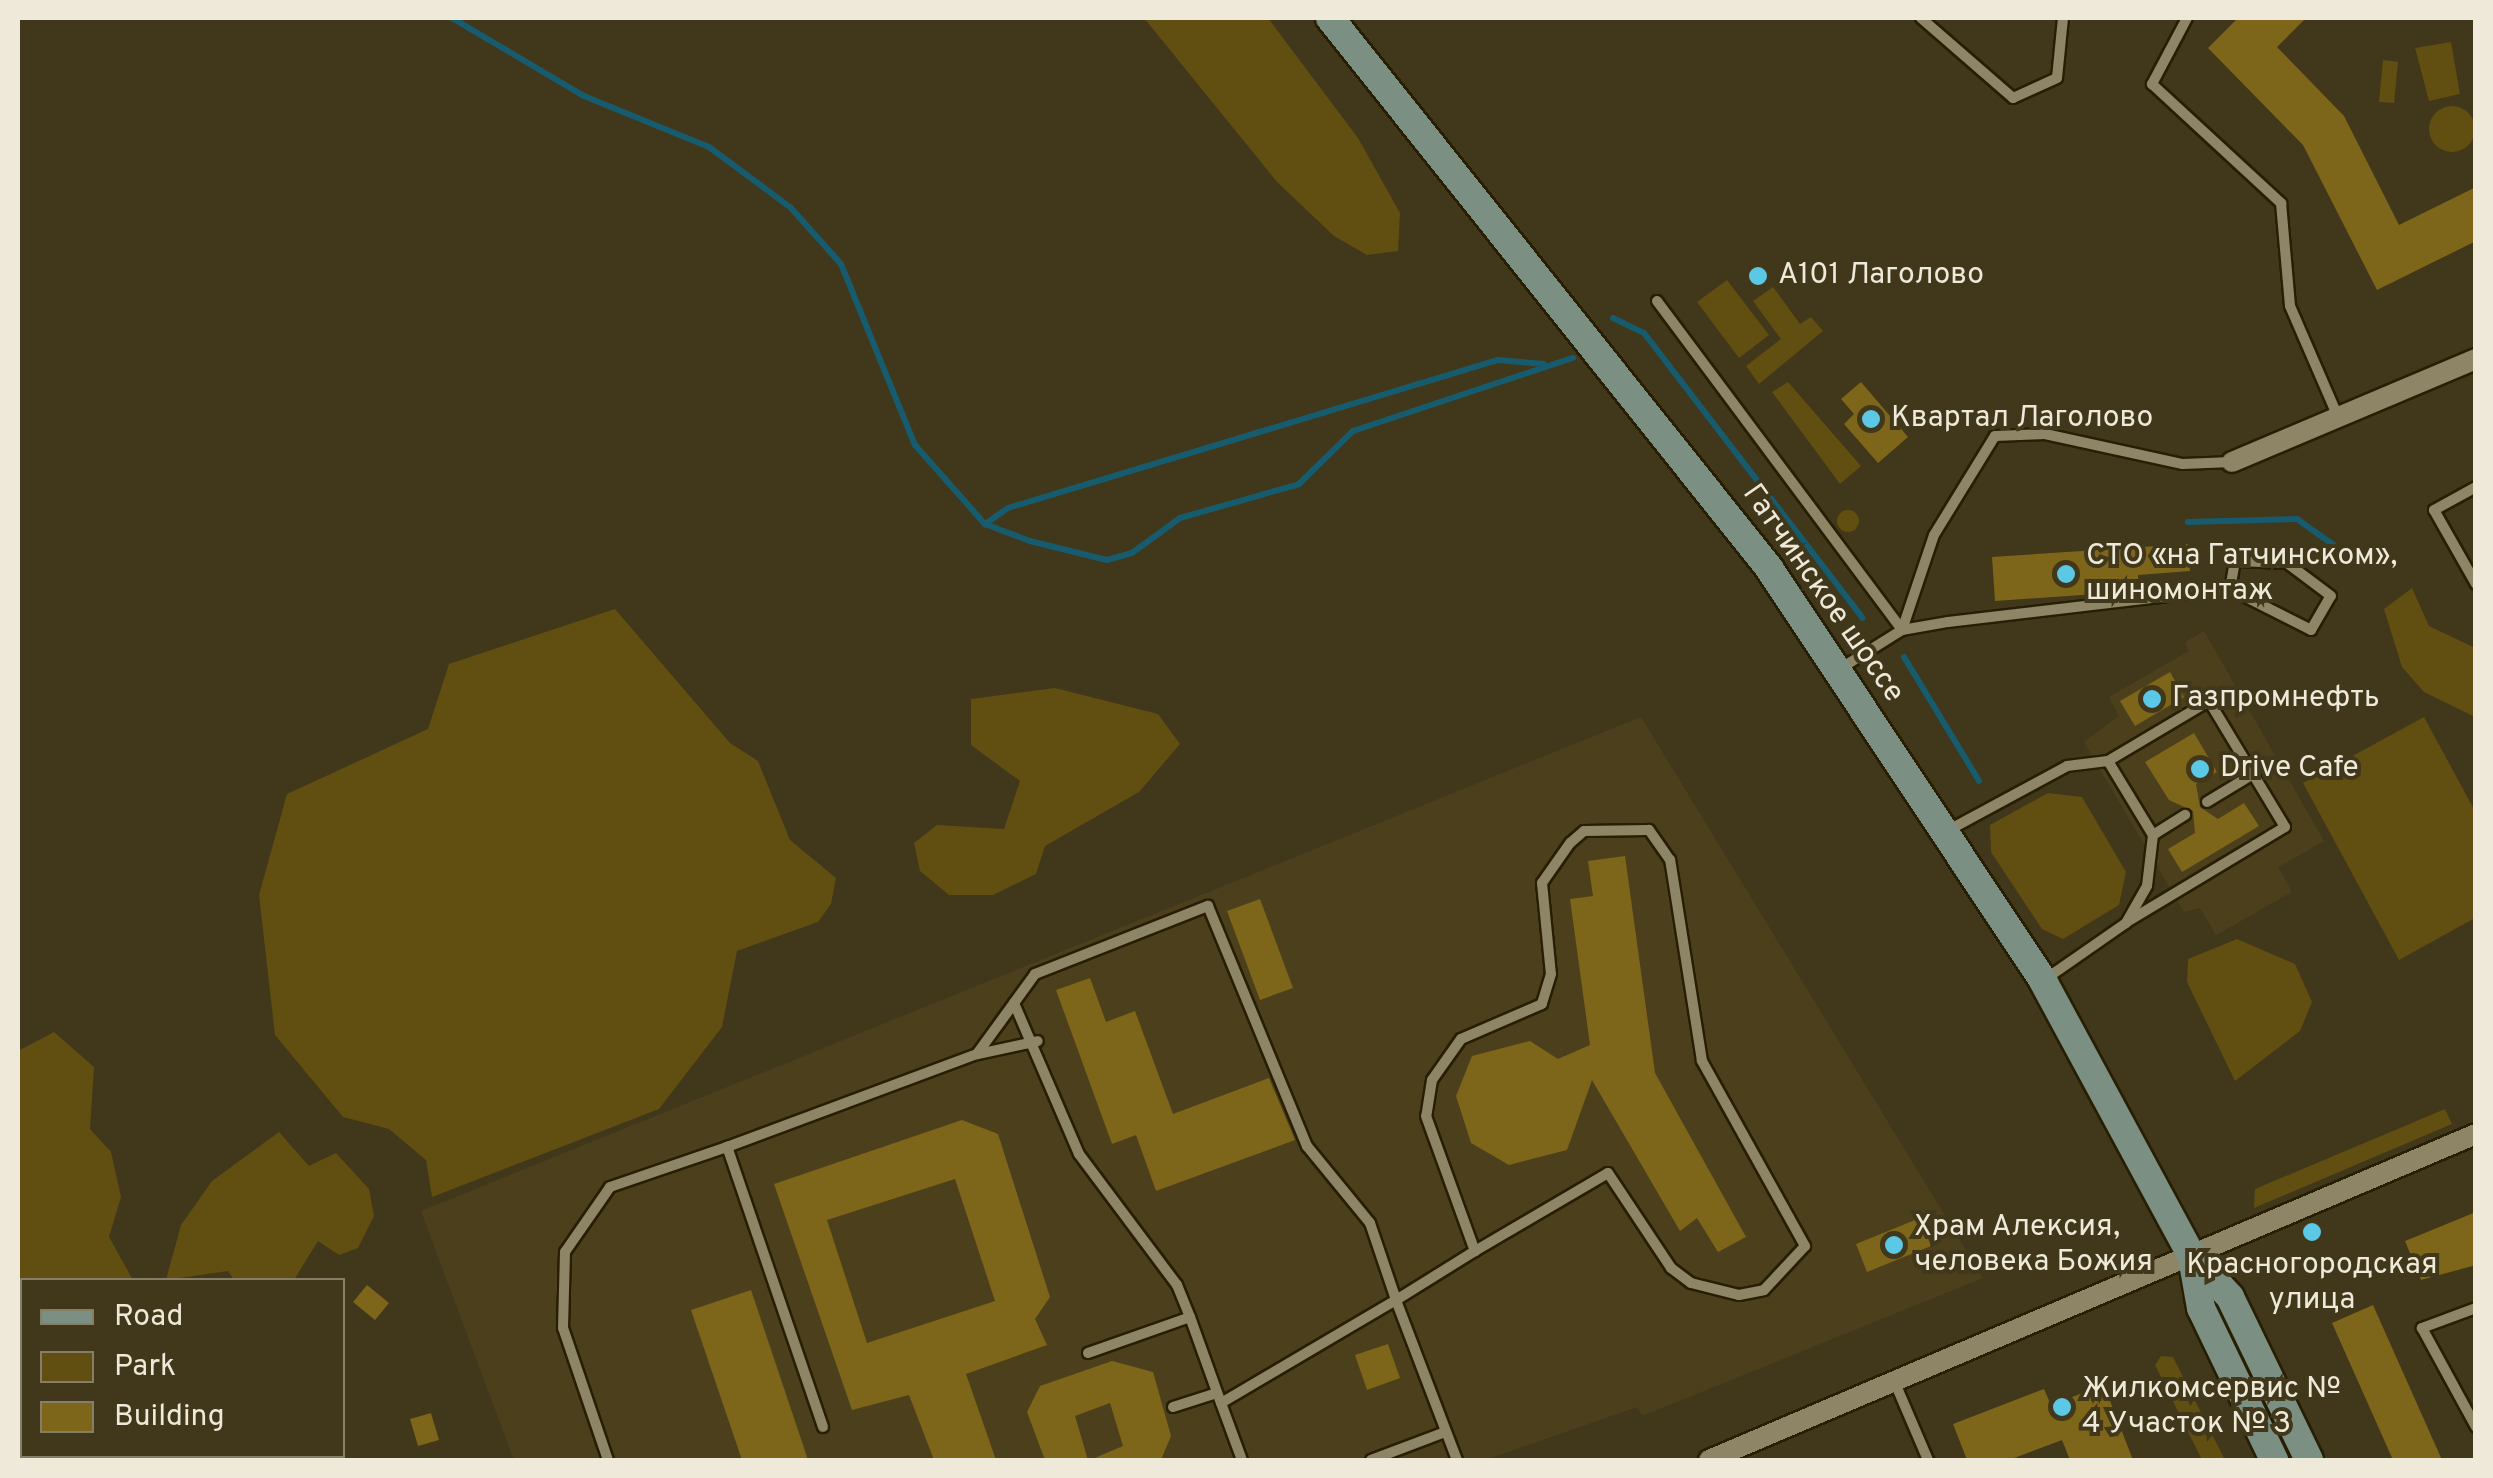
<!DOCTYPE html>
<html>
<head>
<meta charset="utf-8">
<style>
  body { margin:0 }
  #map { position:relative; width:2493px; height:1478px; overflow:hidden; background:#41371b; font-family:Overpass,sans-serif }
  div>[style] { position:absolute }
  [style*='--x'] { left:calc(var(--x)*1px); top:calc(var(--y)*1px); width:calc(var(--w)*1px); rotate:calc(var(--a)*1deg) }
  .built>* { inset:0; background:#4c401c }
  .green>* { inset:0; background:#614e11 }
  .round { border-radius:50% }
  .stream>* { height:6px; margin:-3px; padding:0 3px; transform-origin:3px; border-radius:3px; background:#165c6e }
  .building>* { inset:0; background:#7d6519 }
  .roads { filter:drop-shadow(2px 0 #271e03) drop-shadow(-2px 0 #271e03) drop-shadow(0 2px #271e03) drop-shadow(0 -2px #271e03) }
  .service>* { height:10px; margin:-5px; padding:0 5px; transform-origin:5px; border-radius:5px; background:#8e8466 }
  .minor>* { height:20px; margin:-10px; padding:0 10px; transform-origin:10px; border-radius:10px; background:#8e8466 }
  .secondary>* { height:28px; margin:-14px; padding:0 14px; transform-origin:14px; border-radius:14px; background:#7b9082 }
  .dots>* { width:28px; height:28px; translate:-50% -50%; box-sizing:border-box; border:5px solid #41371b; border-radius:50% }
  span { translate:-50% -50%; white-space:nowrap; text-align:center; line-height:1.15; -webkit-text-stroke:8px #41371b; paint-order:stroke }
  .poi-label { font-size:30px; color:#eee9d8 }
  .left { translate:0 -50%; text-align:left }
  .street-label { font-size:30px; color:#eee9d8 }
  .frame { position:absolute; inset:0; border:20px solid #eee9d8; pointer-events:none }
  .legend { position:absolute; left:20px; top:1278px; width:325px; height:180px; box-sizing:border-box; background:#41371b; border:2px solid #867e67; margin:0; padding:12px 18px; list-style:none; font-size:30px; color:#eee9d8 }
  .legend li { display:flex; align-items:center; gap:20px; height:50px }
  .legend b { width:50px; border:2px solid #867e67 }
</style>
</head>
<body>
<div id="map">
  <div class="built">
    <i style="clip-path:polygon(2204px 631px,2324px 841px,2278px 867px,2292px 892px,2216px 935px,2200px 908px,2184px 912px,2084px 742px,2119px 716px,2109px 697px,2189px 651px,2185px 642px)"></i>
    <i style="clip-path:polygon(1641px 717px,1983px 1278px,1642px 1416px,1637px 1407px,1485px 1460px,514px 1460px,421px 1211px)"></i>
  </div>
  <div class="green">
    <i style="clip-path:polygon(1144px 18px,1268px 18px,1358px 138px,1400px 213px,1398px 251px,1367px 255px,1334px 236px,1277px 182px)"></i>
    <i style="clip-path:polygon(2451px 42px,2460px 94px,2429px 101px,2415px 48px)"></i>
    <i style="clip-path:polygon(2383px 60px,2398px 62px,2394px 103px,2379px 102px)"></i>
    <i class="round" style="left:2429px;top:106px;width:46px;height:46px"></i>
    <i style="clip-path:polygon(1727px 280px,1769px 335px,1739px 358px,1697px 302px)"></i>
    <i style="clip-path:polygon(1773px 287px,1800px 324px,1811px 317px,1823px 331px,1759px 384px,1746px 366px,1781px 339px,1753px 301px)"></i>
    <i style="clip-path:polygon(1788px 382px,1861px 466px,1840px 484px,1772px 392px)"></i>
    <i class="round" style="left:1837px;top:510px;width:22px;height:22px"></i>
    <i style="clip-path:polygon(2412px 588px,2429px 626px,2475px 648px,2475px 717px,2424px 692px,2402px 667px,2384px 609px)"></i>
    <i style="clip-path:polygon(615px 609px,730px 743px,758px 761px,790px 840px,836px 878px,831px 904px,818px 922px,737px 951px,722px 1027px,659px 1109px,432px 1197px,426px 1160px,389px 1129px,343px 1117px,275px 1035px,259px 895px,287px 794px,428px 729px,449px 664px)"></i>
    <i style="clip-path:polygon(1055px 688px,1158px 714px,1180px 744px,1139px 792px,1045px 846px,1036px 874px,993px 895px,949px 895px,920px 871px,914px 843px,937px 825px,1004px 829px,1020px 781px,971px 745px,971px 699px)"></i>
    <i style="clip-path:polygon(2424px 717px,2475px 811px,2475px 918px,2399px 960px,2303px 783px)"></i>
    <i style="clip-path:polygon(2048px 793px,2082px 797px,2126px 872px,2119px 905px,2063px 939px,2042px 929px,1991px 852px,1990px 825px)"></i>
    <i style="clip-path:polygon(2237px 939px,2295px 964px,2312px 1002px,2300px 1031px,2235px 1081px,2187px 982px,2188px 959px)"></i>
    <i style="clip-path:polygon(54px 1032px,94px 1067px,90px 1129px,111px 1152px,121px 1197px,109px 1237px,133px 1280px,22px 1280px,22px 1456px,59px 1460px,18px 1460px,18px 1051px)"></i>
    <i style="clip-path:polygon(2445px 1109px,2452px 1124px,2254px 1208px,2255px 1189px)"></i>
    <i style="clip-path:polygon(279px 1132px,309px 1166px,336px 1153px,369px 1189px,374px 1216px,358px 1248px,339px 1255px,318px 1241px,294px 1280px,234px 1280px,228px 1271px,166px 1280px,181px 1225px,212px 1181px)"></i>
    <i style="clip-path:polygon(2161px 1356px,2173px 1357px,2225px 1460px,2202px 1460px,2155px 1365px)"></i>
  </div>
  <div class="stream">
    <i style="--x:452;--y:18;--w:153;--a:30.6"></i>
    <i style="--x:584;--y:96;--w:135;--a:22.2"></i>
    <i style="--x:709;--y:147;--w:102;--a:36.6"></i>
    <i style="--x:791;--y:208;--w:75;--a:48.2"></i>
    <i style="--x:841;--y:264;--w:196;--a:67.8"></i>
    <i style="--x:915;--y:445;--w:106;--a:48.5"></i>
    <i style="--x:985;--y:524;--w:48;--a:20.7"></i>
    <i style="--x:1030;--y:541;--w:79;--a:13.9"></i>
    <i style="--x:1107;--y:560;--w:26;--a:-16"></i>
    <i style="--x:1132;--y:553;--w:59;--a:-36.1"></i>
    <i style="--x:1180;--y:518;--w:124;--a:-15.9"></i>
    <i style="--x:1299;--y:484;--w:76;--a:-44.5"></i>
    <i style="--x:1353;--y:431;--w:232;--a:-18.4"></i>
    <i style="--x:1613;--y:318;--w:34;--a:26"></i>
    <i style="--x:1644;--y:333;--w:359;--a:52.5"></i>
    <i style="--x:2188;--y:522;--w:109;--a:-1.6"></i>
    <i style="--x:2297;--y:519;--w:72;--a:35.4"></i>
    <i style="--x:985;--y:524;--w:28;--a:-35"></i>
    <i style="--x:1008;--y:508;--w:512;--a:-16.81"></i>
    <i style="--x:1498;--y:360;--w:46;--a:5"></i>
    <i style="--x:1904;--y:657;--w:145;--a:58.8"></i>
  </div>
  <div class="building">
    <i style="clip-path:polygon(2238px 18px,2306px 18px,2277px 47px,2344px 116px,2399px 225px,2476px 187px,2476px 241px,2377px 290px,2303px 145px,2208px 48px)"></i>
    <i style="clip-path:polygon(1861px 382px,1908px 437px,1878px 463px,1844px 424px,1854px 414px,1841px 399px)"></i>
    <i style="clip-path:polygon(2188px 544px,2190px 571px,2138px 575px,2139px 591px,1995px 601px,1992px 557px)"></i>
    <i style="clip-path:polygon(2170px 672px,2184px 697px,2135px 726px,2120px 701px)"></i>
    <i style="clip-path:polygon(2194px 733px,2217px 772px,2196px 784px,2200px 807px,2218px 819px,2244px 803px,2259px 826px,2182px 872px,2168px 849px,2195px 833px,2193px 811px,2169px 800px,2145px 762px)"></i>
    <i style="clip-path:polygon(1625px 856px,1655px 1073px,1746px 1237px,1718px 1252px,1697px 1218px,1680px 1231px,1592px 1080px,1567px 1150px,1509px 1165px,1471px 1143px,1456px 1096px,1472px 1056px,1530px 1041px,1558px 1059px,1590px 1045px,1570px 899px,1593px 896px,1588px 861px)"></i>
    <i style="clip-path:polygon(1260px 899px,1293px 988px,1260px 1000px,1227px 911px)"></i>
    <i style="clip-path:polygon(1090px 978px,1106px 1022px,1135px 1011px,1173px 1114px,1269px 1078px,1295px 1140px,1156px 1191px,1136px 1135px,1112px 1144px,1056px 990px)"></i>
    <i style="clip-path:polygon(evenodd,962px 1120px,998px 1134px,1050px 1297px,1035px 1319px,1047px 1345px,966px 1374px,996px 1460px,934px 1460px,909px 1395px,852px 1410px,774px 1184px,962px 1120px,955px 1179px,995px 1301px,867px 1343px,827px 1220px,955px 1179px)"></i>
    <i style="clip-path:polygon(2476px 1212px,2476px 1265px,2421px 1280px,2405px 1241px)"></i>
    <i style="clip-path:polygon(1920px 1218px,1931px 1246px,1867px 1272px,1856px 1244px)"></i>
    <i style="clip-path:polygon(367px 1285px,389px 1303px,375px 1320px,353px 1302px)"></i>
    <i style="clip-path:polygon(751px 1290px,808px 1460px,742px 1460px,691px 1310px)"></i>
    <i style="clip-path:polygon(2373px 1305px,2442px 1460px,2393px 1460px,2332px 1323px)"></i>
    <i style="clip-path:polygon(1388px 1344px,1400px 1378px,1367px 1390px,1355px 1355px)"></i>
    <i style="clip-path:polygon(1112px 1361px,1153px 1372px,1171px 1436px,1161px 1460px,1090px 1460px,1123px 1446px,1110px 1403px,1075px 1416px,1088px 1460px,1045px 1460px,1027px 1412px,1040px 1386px)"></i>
    <i style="clip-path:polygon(2104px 1385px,2133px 1460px,2070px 1460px,2062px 1440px,2009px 1460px,1967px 1460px,1953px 1424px,2044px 1389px,2051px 1405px)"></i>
    <i style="clip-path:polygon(431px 1413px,439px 1440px,418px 1446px,410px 1419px)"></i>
  </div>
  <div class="roads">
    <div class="service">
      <i style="--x:1921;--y:18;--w:122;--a:41"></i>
      <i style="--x:2013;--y:98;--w:48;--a:-24.4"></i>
      <i style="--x:2057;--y:78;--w:60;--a:-84.3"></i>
      <i style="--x:2187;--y:18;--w:75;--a:117.9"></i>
      <i style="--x:2152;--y:84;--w:176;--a:42.7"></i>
      <i style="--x:2281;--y:203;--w:103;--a:85"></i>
      <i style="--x:2290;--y:306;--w:121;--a:66.6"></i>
      <i style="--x:1657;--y:301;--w:410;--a:53.3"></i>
      <i style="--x:1902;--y:630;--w:100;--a:-71.4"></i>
      <i style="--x:1934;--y:535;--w:116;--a:-58.4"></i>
      <i style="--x:1995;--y:436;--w:50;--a:-2.3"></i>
      <i style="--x:2045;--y:434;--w:141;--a:12.3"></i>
      <i style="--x:2183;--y:464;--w:49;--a:-2.3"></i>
      <i style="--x:2476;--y:487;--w:48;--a:151.3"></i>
      <i style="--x:2434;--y:510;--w:85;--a:60.4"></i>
      <i style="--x:1838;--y:670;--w:75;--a:-32"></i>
      <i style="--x:1902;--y:630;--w:47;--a:-9.9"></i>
      <i style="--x:1948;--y:622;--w:284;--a:-6.7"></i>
      <i style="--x:2230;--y:589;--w:91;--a:26.8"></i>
      <i style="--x:2311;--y:630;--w:39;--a:-60"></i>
      <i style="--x:2331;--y:596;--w:55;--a:-143.1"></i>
      <i style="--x:2287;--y:563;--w:52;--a:-177.8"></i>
      <i style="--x:2235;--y:561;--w:28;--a:100"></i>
      <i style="--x:2108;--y:761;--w:117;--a:-30.7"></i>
      <i style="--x:2209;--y:701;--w:147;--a:58.9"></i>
      <i style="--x:2285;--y:827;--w:184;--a:149"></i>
      <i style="--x:2207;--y:802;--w:54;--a:-31.3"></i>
      <i style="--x:1947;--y:831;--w:136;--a:-28.4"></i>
      <i style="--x:2067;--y:766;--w:41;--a:-7"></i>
      <i style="--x:2108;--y:761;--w:87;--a:58.7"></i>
      <i style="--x:2153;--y:835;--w:51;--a:96.7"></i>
      <i style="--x:2147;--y:886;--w:43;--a:119.6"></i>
      <i style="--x:2126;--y:923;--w:100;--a:145.2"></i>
      <i style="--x:2153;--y:835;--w:38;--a:-32"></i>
      <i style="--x:978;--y:1054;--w:61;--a:-12.2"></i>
      <i style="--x:2476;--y:1308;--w:58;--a:159.7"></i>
      <i style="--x:2422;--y:1328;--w:113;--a:61.4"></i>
      <i style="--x:1190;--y:1317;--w:35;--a:-112"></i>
      <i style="--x:1177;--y:1285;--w:164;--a:-126.8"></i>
      <i style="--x:1079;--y:1154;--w:164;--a:-113.3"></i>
      <i style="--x:1014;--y:1003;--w:36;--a:-54"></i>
      <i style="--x:1035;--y:974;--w:186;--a:-21.5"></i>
      <i style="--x:1208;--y:906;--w:260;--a:67.6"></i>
      <i style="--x:1307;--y:1146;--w:99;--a:50.7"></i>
      <i style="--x:1370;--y:1223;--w:81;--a:71.3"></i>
      <i style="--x:1396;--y:1300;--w:203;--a:149.5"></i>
      <i style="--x:1221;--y:1403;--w:61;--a:69.8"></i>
      <i style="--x:1088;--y:1353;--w:108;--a:-19.4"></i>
      <i style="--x:1190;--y:1317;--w:91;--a:70.2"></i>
      <i style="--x:1895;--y:1383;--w:84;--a:66.8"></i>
      <i style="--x:1173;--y:1407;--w:46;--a:-17.7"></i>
      <i style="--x:823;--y:1427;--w:296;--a:-108.9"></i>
      <i style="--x:727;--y:1147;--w:267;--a:-20.4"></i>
      <i style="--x:977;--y:1054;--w:63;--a:-54"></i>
      <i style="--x:608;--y:1460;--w:139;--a:-108.8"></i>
      <i style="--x:563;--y:1328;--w:76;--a:-88.5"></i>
      <i style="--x:565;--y:1252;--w:79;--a:-55.3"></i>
      <i style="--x:610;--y:1187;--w:124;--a:-18.9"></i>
      <i style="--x:1371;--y:1460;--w:79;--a:-20.7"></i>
      <i style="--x:1457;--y:1460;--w:171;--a:-110.9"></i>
      <i style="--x:1396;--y:1300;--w:93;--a:-31.8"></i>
      <i style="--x:1475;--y:1251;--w:154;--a:-30.4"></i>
      <i style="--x:1608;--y:1173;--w:114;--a:56.4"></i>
      <i style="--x:1671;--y:1268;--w:25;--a:37"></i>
      <i style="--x:1691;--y:1283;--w:49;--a:14"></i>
      <i style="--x:1739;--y:1295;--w:25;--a:-11"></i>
      <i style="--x:1764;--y:1290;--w:60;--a:-47"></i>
      <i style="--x:1805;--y:1246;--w:212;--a:-119.1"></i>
      <i style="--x:1702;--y:1061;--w:204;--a:-99"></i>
      <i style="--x:1670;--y:860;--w:37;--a:-125"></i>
      <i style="--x:1649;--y:830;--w:65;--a:179.1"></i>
      <i style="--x:1584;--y:831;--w:18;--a:139"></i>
      <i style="--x:1570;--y:843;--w:49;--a:125"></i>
      <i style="--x:1542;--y:883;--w:91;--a:84.4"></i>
      <i style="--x:1551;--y:974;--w:31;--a:107"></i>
      <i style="--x:1542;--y:1004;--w:88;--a:156.6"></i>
      <i style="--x:1461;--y:1039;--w:50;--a:125.3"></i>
      <i style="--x:1432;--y:1080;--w:36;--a:99"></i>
      <i style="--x:1426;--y:1116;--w:144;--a:70.1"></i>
    </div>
    <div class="minor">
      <i style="--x:2232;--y:462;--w:265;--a:-22.9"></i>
      <i style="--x:1709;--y:1460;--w:833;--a:-23.03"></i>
    </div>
    <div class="secondary">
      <i style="--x:1330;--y:18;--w:704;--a:51.4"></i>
      <i style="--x:1769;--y:568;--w:496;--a:56.4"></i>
      <i style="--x:2043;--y:981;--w:313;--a:61.6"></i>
      <i style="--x:2192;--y:1256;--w:56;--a:47.2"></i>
      <i style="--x:2230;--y:1297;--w:181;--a:64.1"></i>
      <i style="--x:2192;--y:1257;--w:52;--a:80"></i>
      <i style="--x:2201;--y:1308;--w:169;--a:64.3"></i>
    </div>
  </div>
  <div class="dots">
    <i style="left:1758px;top:276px;background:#5bc8e6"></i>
    <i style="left:1871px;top:419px;background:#5bc8e6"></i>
    <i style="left:2066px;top:574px;background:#5bc8e6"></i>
    <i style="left:2152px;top:699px;background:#5bc8e6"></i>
    <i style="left:2200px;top:769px;background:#5bc8e6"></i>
    <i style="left:2312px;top:1232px;background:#5bc8e6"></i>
    <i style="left:1894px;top:1245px;background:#5bc8e6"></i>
    <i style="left:2062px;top:1407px;background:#5bc8e6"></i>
  </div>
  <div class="poi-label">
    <span class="left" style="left:1778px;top:276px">А101 Лаголово</span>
    <span class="left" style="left:1891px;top:419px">Квартал Лаголово</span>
    <span class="left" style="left:2086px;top:574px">СТО «на Гатчинском»,<br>шиномонтаж</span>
    <span class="left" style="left:2172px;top:699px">Газпромнефть</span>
    <span class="left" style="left:2220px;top:769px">Drive Cafe</span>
    <span class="left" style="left:1914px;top:1245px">Храм Алексия,<br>человека Божия</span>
    <span style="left:2312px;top:1283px">Красногородская<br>улица</span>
    <span class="left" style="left:2082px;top:1407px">Жилкомсервис №<br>4 Участок № 3</span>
  </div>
  <div class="street-label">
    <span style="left:1822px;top:594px;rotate:55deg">Гатчинское шоссе</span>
  </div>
  <div class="frame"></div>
  <ul class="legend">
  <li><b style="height:12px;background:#7b9082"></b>Road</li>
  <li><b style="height:28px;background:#614e11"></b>Park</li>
  <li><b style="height:28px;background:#7d6519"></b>Building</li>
  </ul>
</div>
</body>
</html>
